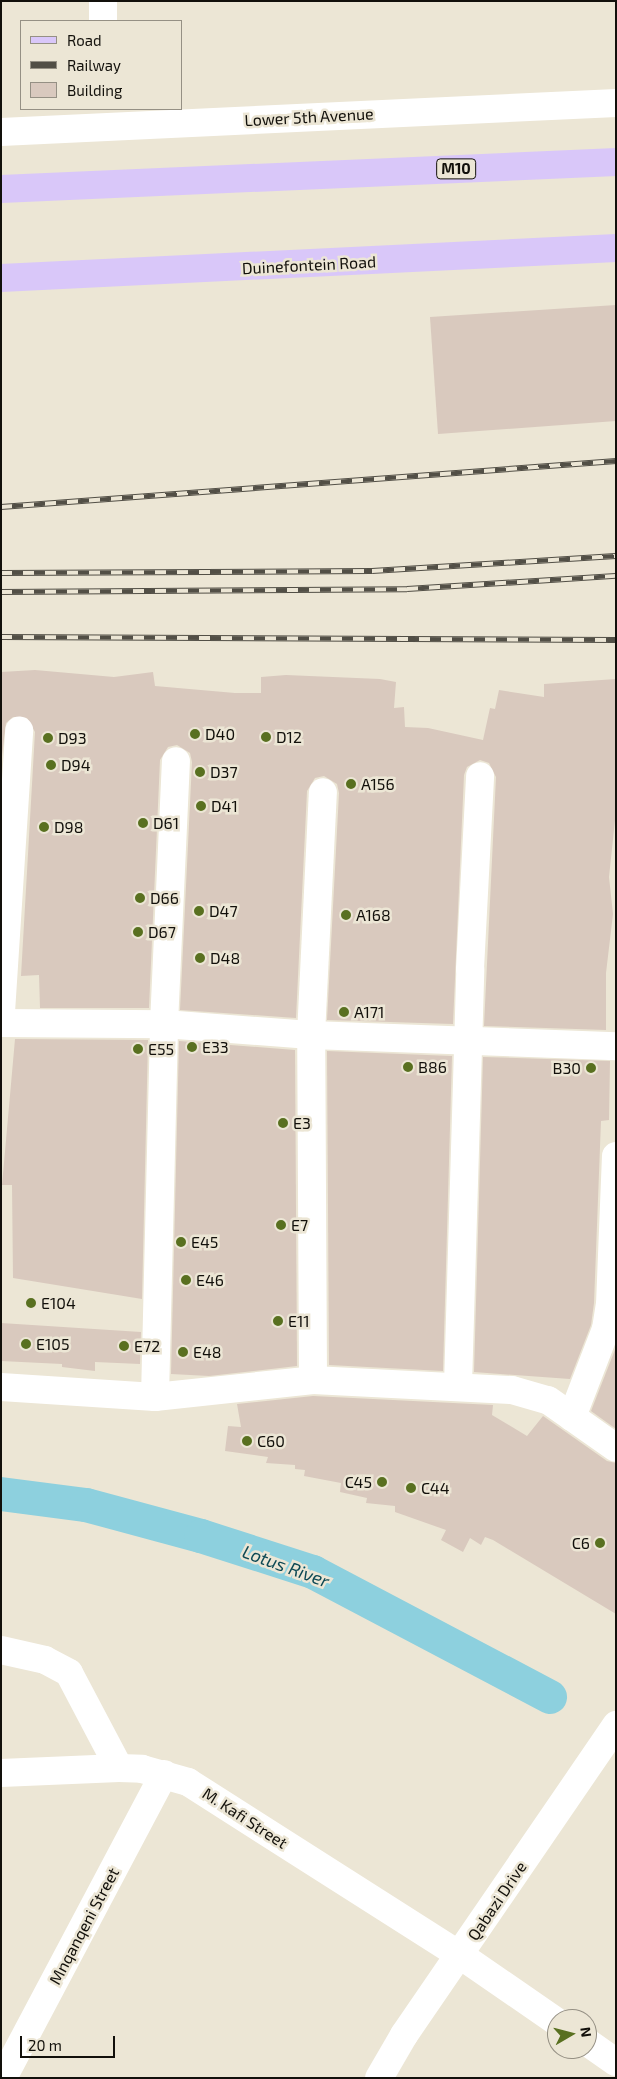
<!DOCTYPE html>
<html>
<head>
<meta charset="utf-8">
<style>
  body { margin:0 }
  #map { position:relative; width:617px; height:2079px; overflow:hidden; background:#ece6d5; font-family:"Exo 2",sans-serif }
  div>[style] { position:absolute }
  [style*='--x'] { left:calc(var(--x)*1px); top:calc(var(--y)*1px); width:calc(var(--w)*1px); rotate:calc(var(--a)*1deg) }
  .canal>* { height:34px; margin:-17px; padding:0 17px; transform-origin:17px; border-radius:17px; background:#8dd0de }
  .building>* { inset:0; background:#d9c9be }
  .minor>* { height:28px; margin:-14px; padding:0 14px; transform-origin:14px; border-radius:14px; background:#fff }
  .major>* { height:28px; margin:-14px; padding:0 14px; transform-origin:14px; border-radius:14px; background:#d9c7f9 }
  .rail>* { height:5.5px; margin-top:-2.75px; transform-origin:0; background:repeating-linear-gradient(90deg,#ece6d5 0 11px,#524f46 0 22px); box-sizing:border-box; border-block:1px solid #524f46 }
  .dots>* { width:14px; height:14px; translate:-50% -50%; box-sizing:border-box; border:2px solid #ece6d5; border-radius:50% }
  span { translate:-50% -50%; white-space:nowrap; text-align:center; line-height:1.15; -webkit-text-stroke:5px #ece6d5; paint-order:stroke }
  .shield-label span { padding:1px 4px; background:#ece6d5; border:1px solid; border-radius:4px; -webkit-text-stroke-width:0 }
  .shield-label { font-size:15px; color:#12100b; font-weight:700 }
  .street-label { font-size:16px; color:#12100b }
  .poi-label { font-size:16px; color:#12100b }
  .left { translate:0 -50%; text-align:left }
  .right { translate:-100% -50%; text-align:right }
  .water-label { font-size:18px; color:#0d4954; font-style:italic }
  .frame { position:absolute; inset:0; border:2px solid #12100b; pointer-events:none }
  .legend { position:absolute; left:20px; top:20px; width:162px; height:90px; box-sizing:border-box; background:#ece6d5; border:1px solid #959084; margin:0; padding:6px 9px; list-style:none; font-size:15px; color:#12100b }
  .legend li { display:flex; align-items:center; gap:10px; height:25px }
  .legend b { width:25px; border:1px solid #959084 }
  .north { position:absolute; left:547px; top:2009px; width:50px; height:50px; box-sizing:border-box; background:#ece6d5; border:1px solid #959084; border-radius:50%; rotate:82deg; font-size:14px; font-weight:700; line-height:20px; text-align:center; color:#12100b }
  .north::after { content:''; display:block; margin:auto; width:18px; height:22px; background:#597020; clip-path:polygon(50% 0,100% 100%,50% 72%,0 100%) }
  .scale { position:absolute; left:20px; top:2036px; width:95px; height:22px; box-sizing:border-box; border:2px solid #12100b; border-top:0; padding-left:6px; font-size:15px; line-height:18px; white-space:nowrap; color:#12100b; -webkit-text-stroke:4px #ece6d5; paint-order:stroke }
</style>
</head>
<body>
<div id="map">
  <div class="canal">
    <i style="--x:1;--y:1494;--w:86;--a:7.4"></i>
    <i style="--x:86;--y:1505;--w:119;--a:15.1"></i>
    <i style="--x:201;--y:1536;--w:118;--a:17.8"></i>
    <i style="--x:313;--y:1572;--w:268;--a:27.8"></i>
  </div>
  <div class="building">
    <i style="clip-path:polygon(616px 305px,616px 421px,438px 434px,430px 317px)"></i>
    <i style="clip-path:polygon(35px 670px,114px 677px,153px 672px,155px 686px,235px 693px,261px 693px,261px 677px,286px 675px,380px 679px,396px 682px,394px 708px,404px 707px,405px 727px,428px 728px,483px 740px,490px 708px,495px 709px,499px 690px,544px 697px,544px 684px,616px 679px,616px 811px,609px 877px,613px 914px,606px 973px,606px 1030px,484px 1026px,496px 777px,489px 763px,480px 760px,467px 767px,464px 775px,453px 1024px,327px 1020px,339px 793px,337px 784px,324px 776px,315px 778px,307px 791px,296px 1018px,180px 1010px,192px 762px,190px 753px,177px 745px,168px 747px,160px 760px,149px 1008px,40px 1008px,39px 975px,21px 976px,35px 732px,27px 718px,13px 717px,6px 723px,1px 764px,1px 672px)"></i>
    <i style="clip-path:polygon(15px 1039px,148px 1040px,142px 1299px,13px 1278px,12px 1185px,2px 1185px)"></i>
    <i style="clip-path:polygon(179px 1041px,295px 1050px,297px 1366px,209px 1376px,171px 1374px)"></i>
    <i style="clip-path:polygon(327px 1051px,452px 1056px,443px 1371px,329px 1365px)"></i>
    <i style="clip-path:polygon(483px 1057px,610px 1061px,609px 1120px,601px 1121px,594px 1303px,591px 1325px,570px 1379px,474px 1372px)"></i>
    <i style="clip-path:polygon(1px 1323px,141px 1332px,140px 1364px,95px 1362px,95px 1371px,62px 1367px,62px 1364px,1px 1361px)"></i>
    <i style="clip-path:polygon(616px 1347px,616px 1429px,591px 1411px)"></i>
    <i style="clip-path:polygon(313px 1396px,493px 1405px,492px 1415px,527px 1436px,543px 1416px,607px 1461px,616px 1463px,616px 1614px,493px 1540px,485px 1537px,481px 1545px,470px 1538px,463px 1552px,441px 1540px,446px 1530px,395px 1512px,395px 1506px,366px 1503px,367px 1498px,340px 1492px,341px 1483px,304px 1476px,305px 1470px,295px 1469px,295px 1465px,266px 1463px,268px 1457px,225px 1451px,228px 1426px,241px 1427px,237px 1404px)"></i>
  </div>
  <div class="minor">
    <i style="--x:103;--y:1;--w:20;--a:90"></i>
    <i style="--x:1;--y:132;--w:616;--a:-2.7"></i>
    <i style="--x:1;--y:1012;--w:282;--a:-86.3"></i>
    <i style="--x:1;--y:1023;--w:163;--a:0.4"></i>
    <i style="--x:164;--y:1024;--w:147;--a:4.3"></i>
    <i style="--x:311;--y:1035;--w:305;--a:2.1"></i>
    <i style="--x:313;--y:1380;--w:345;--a:-90.3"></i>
    <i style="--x:311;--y:1035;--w:243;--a:-87.2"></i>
    <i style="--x:458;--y:1385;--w:416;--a:-88.3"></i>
    <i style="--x:470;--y:969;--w:193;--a:-87"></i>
    <i style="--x:1;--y:1387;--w:154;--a:3.7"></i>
    <i style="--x:155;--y:1397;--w:159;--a:-6.1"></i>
    <i style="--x:313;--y:1380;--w:199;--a:2.9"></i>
    <i style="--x:512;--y:1390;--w:37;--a:16"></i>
    <i style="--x:548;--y:1400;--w:83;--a:35.2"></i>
    <i style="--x:155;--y:1397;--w:373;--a:-88.6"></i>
    <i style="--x:164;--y:1024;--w:263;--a:-87.4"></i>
    <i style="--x:572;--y:1417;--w:94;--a:-68.9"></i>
    <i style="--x:606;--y:1329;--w:24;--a:-81"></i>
    <i style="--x:610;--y:1305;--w:149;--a:-87.7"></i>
    <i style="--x:1;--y:1650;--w:45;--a:12.8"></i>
    <i style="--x:45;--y:1660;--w:27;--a:28"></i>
    <i style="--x:69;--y:1673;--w:107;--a:62.2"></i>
    <i style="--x:1;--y:1773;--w:118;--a:-2.4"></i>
    <i style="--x:119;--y:1768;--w:23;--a:2"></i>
    <i style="--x:142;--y:1769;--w:48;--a:15.8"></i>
    <i style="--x:188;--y:1782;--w:322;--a:32.5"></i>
    <i style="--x:460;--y:1955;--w:118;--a:34.6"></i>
    <i style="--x:587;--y:2042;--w:35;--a:35"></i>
    <i style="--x:3;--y:2078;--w:344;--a:-62.1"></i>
    <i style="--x:379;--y:2078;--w:50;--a:-59.8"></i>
    <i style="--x:404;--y:2035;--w:376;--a:-55.6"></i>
  </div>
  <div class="major">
    <i style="--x:1;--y:189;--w:616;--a:-2.51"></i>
    <i style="--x:1;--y:278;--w:616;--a:-2.79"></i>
  </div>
  <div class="rail">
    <i style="--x:1;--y:507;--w:617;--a:-4.28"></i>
    <i style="--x:1;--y:573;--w:371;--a:-0.3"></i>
    <i style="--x:372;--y:571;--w:244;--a:-3.5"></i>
    <i style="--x:1;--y:592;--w:406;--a:-0.4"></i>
    <i style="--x:407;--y:589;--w:209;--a:-3.6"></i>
    <i style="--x:1;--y:637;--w:615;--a:0.28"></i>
  </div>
  <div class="dots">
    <i style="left:195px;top:734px;background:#597020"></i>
    <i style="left:266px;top:737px;background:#597020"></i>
    <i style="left:48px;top:738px;background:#597020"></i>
    <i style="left:51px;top:765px;background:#597020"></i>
    <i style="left:200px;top:772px;background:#597020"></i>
    <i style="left:351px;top:784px;background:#597020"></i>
    <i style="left:201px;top:806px;background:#597020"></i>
    <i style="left:143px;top:823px;background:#597020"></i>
    <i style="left:44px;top:827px;background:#597020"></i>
    <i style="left:140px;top:898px;background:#597020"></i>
    <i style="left:199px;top:911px;background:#597020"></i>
    <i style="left:346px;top:915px;background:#597020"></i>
    <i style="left:138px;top:932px;background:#597020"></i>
    <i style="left:200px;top:958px;background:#597020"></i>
    <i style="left:344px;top:1012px;background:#597020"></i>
    <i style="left:192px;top:1047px;background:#597020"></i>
    <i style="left:138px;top:1049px;background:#597020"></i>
    <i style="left:408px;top:1067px;background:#597020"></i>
    <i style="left:591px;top:1068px;background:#597020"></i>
    <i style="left:283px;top:1123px;background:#597020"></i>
    <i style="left:281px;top:1225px;background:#597020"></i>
    <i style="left:181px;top:1242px;background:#597020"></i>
    <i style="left:186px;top:1280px;background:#597020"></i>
    <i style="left:31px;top:1303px;background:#597020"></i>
    <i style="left:278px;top:1321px;background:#597020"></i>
    <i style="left:26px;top:1344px;background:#597020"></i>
    <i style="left:124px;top:1346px;background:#597020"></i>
    <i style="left:183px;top:1352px;background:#597020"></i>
    <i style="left:247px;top:1441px;background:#597020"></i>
    <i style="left:382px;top:1482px;background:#597020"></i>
    <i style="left:411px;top:1488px;background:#597020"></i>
    <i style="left:600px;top:1543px;background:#597020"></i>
  </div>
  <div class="shield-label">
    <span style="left:456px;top:169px">M10</span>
  </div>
  <div class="street-label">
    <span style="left:309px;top:117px;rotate:-3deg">Lower 5th Avenue</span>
    <span style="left:309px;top:265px;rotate:-3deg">Duinefontein Road</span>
    <span style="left:245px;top:1818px;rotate:33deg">M. Kafi Street</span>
    <span style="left:497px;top:1901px;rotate:-56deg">Qabazi Drive</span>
    <span style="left:84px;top:1926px;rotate:-62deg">Mnqanqeni Street</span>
  </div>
  <div class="poi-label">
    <span class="left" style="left:205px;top:734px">D40</span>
    <span class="left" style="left:276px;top:737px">D12</span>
    <span class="left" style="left:58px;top:738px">D93</span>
    <span class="left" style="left:61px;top:765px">D94</span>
    <span class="left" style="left:210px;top:772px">D37</span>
    <span class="left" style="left:361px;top:784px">A156</span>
    <span class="left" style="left:211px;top:806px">D41</span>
    <span class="left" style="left:153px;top:823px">D61</span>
    <span class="left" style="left:54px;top:827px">D98</span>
    <span class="left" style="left:150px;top:898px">D66</span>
    <span class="left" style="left:209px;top:911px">D47</span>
    <span class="left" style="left:356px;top:915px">A168</span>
    <span class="left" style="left:148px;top:932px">D67</span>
    <span class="left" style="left:210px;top:958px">D48</span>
    <span class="left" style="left:354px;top:1012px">A171</span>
    <span class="left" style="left:202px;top:1047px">E33</span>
    <span class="left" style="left:148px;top:1049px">E55</span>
    <span class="left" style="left:418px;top:1067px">B86</span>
    <span class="right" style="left:581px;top:1068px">B30</span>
    <span class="left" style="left:293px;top:1123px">E3</span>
    <span class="left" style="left:291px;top:1225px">E7</span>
    <span class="left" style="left:191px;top:1242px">E45</span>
    <span class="left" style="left:196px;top:1280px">E46</span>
    <span class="left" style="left:41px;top:1303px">E104</span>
    <span class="left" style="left:288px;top:1321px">E11</span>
    <span class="left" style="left:36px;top:1344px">E105</span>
    <span class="left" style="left:134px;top:1346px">E72</span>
    <span class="left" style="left:193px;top:1352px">E48</span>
    <span class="left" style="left:257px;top:1441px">C60</span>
    <span class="right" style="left:372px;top:1482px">C45</span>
    <span class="left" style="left:421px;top:1488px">C44</span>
    <span class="right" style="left:590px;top:1543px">C6</span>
  </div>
  <div class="water-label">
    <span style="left:286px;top:1566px;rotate:20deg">Lotus River</span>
  </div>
  <div class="frame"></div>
  <ul class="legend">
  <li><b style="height:6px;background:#d9c7f9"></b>Road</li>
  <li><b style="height:6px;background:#524f46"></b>Railway</li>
  <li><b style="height:14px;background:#d9c9be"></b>Building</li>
  </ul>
  <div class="north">N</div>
  <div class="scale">20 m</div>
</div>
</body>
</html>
